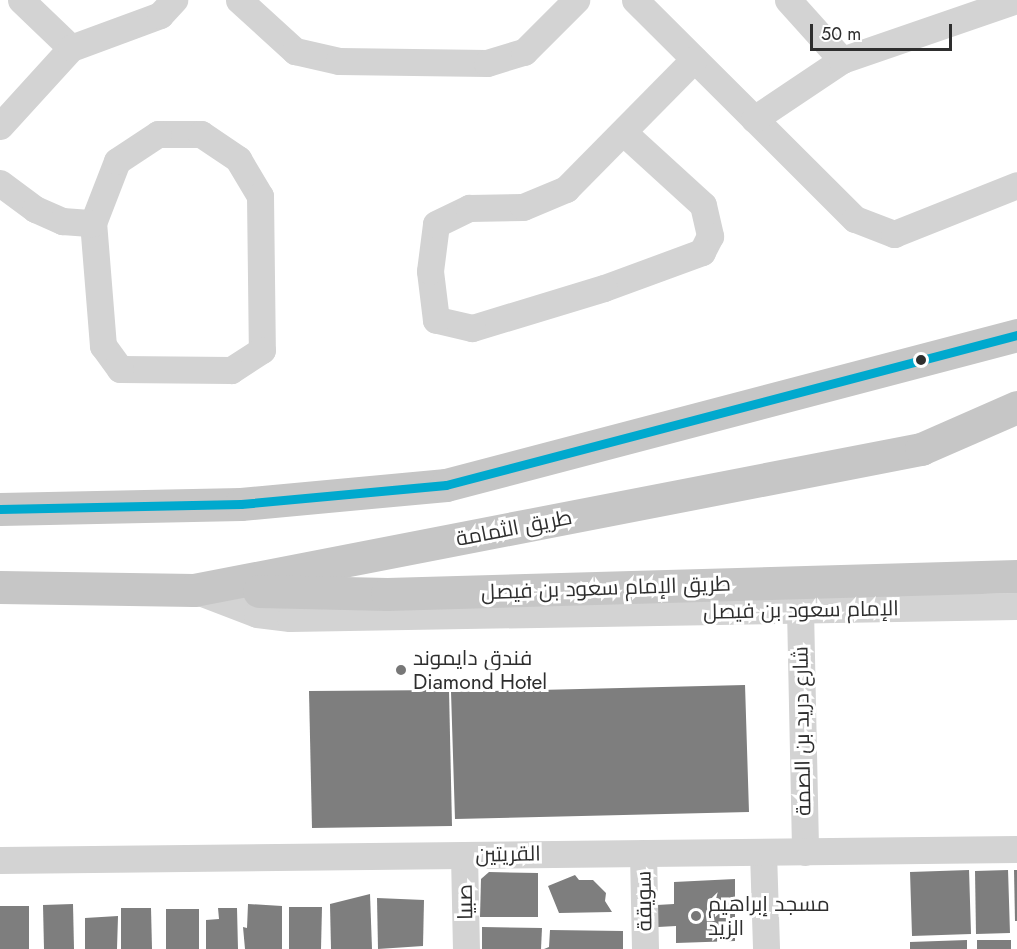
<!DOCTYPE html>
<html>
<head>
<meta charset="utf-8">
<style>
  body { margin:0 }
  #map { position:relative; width:1017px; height:949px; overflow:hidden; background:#fff; font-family:Jost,Cairo,sans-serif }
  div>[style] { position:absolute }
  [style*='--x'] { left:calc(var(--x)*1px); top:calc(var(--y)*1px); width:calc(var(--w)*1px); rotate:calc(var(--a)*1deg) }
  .building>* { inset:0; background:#7e7e7e }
  .minor>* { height:27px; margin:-13.5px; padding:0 13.5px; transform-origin:13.5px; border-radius:13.5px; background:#d3d3d3 }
  .major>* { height:33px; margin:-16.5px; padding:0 16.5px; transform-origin:16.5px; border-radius:16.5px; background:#c6c6c6 }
  .bus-1>* { height:9px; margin:-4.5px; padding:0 4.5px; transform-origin:4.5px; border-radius:4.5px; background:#00a9ce }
  .dots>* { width:16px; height:16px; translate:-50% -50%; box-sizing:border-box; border:3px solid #fff; border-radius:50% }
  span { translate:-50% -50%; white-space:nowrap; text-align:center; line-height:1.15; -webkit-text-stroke:6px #fff; paint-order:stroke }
  .street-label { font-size:21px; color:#2e2e2e }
  .poi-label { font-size:21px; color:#2e2e2e }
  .left { translate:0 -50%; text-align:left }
  .scale { position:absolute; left:810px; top:24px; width:142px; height:27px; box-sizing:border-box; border:3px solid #2e2e2e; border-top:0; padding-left:8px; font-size:18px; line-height:21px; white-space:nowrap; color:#2e2e2e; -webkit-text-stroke:4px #fff; paint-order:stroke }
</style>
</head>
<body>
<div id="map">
  <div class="building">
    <i style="clip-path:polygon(745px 685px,749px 812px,455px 819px,451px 692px)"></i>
    <i style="clip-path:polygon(449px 690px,452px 826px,312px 828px,309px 691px)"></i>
    <i style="clip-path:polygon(969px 870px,971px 934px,912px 936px,910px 872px)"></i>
    <i style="clip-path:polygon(1008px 870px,1010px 933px,976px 934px,975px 871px)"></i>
    <i style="clip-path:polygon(1014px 870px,1017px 870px,1017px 921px,1015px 921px)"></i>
    <i style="clip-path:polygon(489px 872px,538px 873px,538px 917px,480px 917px,481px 879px)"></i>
    <i style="clip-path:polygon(575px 875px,579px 880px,593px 880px,606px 893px,605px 901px,612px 912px,559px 913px,548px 886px)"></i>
    <i style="clip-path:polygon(735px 879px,735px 941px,676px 943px,676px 926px,658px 927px,657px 905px,674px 904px,674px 882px)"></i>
    <i style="clip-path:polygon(370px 894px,372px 949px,331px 949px,330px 904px)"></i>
    <i style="clip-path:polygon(377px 898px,424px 900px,423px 946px,378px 949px)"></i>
    <i style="clip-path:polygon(73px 904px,74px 949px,44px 949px,43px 905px)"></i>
    <i style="clip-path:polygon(248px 904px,282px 906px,282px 949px,245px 949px,243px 927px,247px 928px)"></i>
    <i style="clip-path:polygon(0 906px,29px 906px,29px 949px,0 949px)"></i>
    <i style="clip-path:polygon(289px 907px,322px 907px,321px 949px,289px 949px)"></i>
    <i style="clip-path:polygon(121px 908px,151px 908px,152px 949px,121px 949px)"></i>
    <i style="clip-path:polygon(218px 908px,237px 908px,238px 949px,206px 949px,206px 920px,219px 919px)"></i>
    <i style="clip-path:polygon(166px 909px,199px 909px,199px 949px,166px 949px)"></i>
    <i style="clip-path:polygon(118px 916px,117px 949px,85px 949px,85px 918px)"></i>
    <i style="clip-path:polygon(482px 927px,542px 928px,541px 949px,482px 949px)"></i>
    <i style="clip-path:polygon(550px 930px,623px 931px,623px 949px,544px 949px,549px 947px)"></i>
    <i style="clip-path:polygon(967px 940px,967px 949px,910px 949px,910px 942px)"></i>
    <i style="clip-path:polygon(977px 940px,1011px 940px,1011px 949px,977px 949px)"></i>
  </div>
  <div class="minor">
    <i style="--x:21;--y:0;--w:69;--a:43.8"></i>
    <i style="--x:239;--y:0;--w:76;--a:42.3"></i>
    <i style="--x:295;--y:51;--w:45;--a:12.8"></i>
    <i style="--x:339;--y:61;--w:148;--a:0.8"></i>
    <i style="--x:487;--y:63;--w:39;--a:-17"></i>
    <i style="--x:524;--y:52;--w:74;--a:-45"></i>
    <i style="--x:635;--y:0;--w:310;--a:44.9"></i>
    <i style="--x:855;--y:219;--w:42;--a:21"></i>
    <i style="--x:894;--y:234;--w:132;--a:-21.7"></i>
    <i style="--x:788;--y:0;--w:81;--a:48"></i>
    <i style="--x:754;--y:119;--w:106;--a:-33.8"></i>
    <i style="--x:842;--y:60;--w:184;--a:-19"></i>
    <i style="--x:0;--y:126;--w:105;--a:-47.7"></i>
    <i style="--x:71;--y:48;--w:95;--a:-20.3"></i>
    <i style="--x:160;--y:15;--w:21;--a:-47"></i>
    <i style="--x:623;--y:132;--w:108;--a:42.4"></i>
    <i style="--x:703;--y:205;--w:32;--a:77"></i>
    <i style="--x:710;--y:236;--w:18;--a:117"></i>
    <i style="--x:702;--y:252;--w:104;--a:159.8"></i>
    <i style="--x:604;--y:288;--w:138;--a:163.1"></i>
    <i style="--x:472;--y:328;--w:37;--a:-167"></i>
    <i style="--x:436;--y:320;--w:49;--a:-97"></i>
    <i style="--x:430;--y:271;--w:47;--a:-82.7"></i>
    <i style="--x:436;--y:224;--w:37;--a:-26"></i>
    <i style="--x:469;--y:208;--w:54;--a:-1.1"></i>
    <i style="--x:523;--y:207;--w:47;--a:-22.7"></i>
    <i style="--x:566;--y:189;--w:182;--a:-45.4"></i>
    <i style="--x:158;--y:134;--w:43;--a:0"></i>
    <i style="--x:201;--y:134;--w:45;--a:34"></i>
    <i style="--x:238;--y:159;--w:43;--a:59.3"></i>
    <i style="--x:260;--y:196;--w:154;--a:89.3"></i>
    <i style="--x:262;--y:350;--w:37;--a:147"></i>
    <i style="--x:231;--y:370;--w:111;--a:-179.5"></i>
    <i style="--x:120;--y:369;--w:29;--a:-126"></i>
    <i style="--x:103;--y:346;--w:123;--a:-94.6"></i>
    <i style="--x:93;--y:223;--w:66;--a:-68.8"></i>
    <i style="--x:117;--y:161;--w:49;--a:-33.4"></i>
    <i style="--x:0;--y:183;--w:44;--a:36.6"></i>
    <i style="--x:35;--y:209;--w:30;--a:24"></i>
    <i style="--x:62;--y:221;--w:31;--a:4"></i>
    <i style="--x:194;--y:590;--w:67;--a:20.9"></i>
    <i style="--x:257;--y:614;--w:33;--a:7"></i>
    <i style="--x:290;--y:618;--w:727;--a:-0.95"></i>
    <i style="--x:800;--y:609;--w:243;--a:88.8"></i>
    <i style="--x:763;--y:852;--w:97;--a:88.2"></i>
    <i style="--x:643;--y:853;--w:96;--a:88.8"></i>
    <i style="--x:464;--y:855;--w:94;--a:88.8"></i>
    <i style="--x:0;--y:860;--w:1017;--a:-0.62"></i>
  </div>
  <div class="major">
    <i style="--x:0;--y:509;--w:241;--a:-1.2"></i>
    <i style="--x:241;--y:504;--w:206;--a:-5.3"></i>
    <i style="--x:446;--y:485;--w:590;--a:-14.72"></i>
    <i style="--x:0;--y:587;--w:194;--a:0.9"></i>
    <i style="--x:194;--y:590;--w:741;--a:-10.98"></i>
    <i style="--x:921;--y:449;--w:105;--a:-23.6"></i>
    <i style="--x:259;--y:591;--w:128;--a:1.3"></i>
    <i style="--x:387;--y:594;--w:630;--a:-1.64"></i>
  </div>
  <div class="bus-1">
    <i style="--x:0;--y:509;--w:241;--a:-1.2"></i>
    <i style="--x:241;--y:504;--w:206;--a:-5.3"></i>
    <i style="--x:446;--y:485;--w:590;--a:-14.72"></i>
  </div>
  <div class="dots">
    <i style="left:921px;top:360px;background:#2e2e2e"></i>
    <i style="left:401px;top:670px;background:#777"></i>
    <i style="left:696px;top:916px;background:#777"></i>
  </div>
  <div class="street-label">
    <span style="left:514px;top:528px;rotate:-11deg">طريق الثمامة</span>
    <span style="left:606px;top:588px;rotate:-2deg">طريق الإمام سعود بن فيصل</span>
    <span style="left:801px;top:610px;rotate:-1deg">الإمام سعود بن فيصل</span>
    <span style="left:802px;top:731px;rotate:-91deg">شارع دريد بن الصمة</span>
    <span style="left:508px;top:854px;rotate:-1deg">القريتين</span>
    <span style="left:644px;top:901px;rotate:-91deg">سويقة</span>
    <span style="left:465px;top:902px;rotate:-91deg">صبيا</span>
  </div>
  <div class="poi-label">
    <span class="left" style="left:413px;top:670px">فندق دايموند<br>Diamond Hotel</span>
    <span class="left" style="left:708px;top:916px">مسجد إبراهيم<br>الزيد</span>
  </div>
  <div class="scale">50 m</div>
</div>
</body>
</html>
